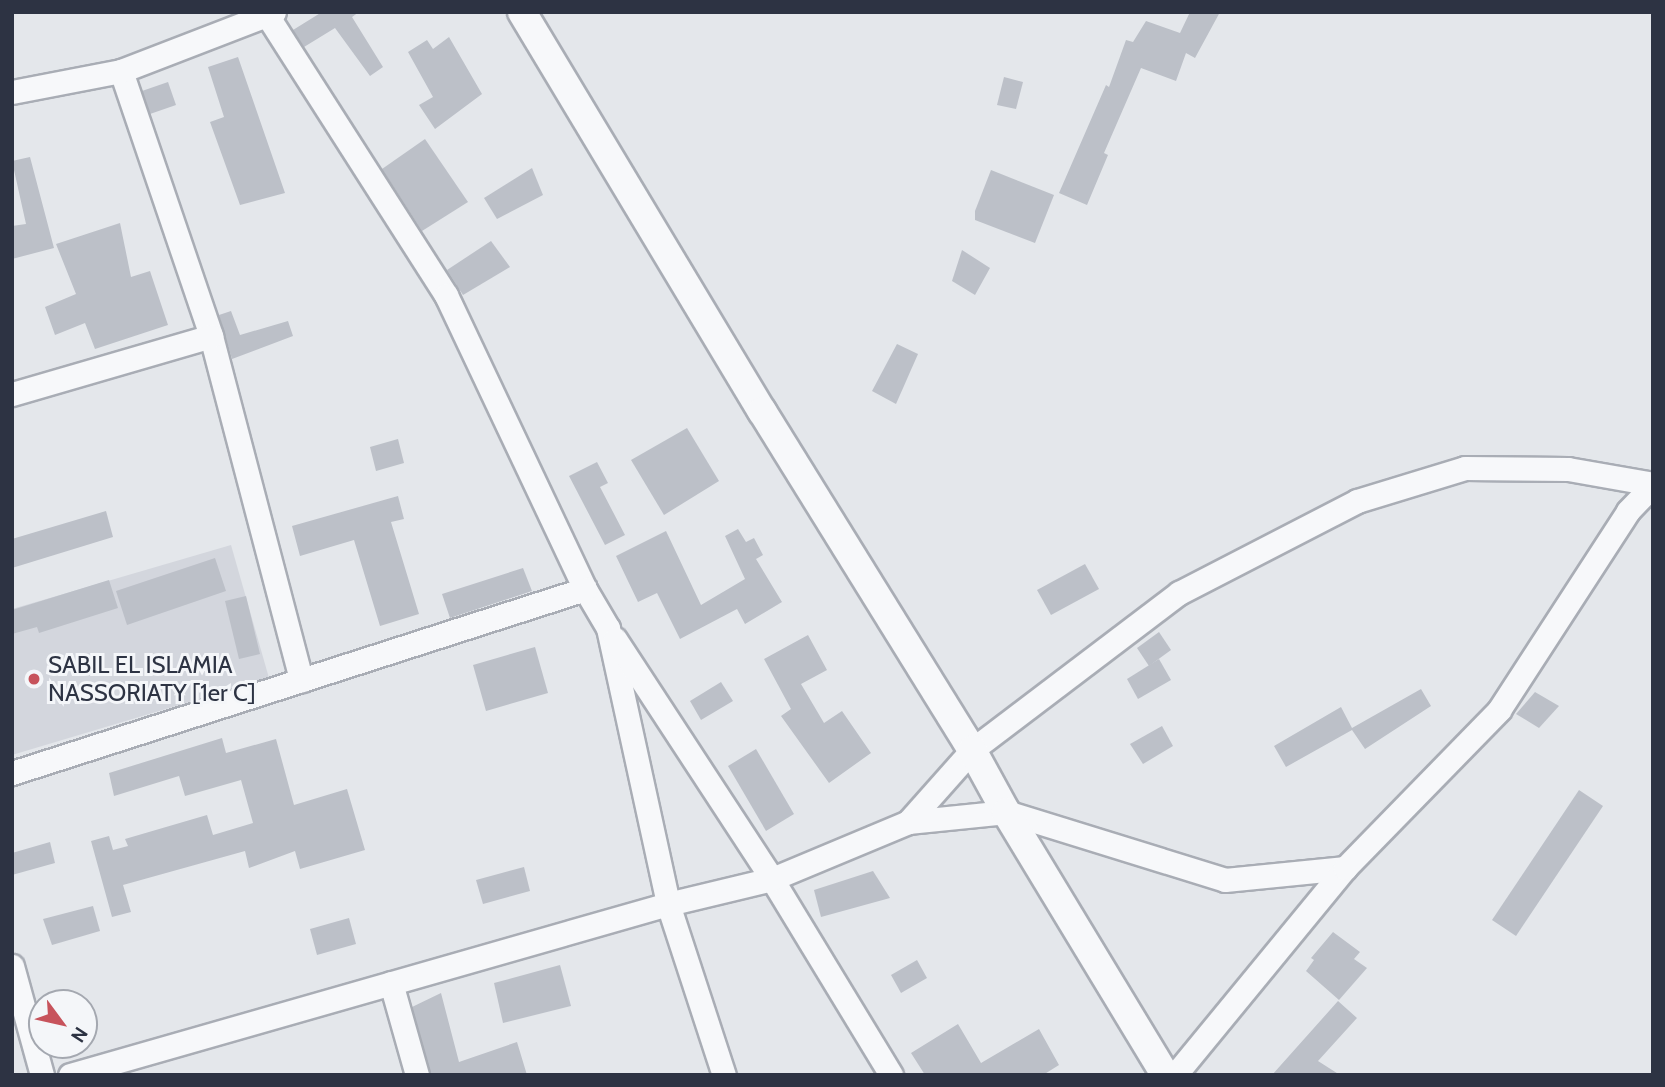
<!DOCTYPE html>
<html>
<head>
<meta charset="utf-8">
<style>
  body { margin:0 }
  #map { position:relative; width:1665px; height:1087px; overflow:hidden; background:#e4e7eb; font-family:Cabin,sans-serif }
  div>[style] { position:absolute }
  [style*='--x'] { left:calc(var(--x)*1px); top:calc(var(--y)*1px); width:calc(var(--w)*1px); rotate:calc(var(--a)*1deg) }
  .built>* { inset:0; background:#d3d6dd }
  .building>* { inset:0; background:#bcc0c8 }
  .roads { filter:drop-shadow(2px 0 #a9adb5) drop-shadow(-2px 0 #a9adb5) drop-shadow(0 2px #a9adb5) drop-shadow(0 -2px #a9adb5) }
  .minor>* { height:23px; margin:-11.5px; padding:0 11.5px; transform-origin:11.5px; border-radius:11.5px; background:#f7f8fa }
  .tertiary>* { height:28px; margin:-14px; padding:0 14px; transform-origin:14px; border-radius:14px; background:#f7f8fa }
  .dots>* { width:19px; height:19px; translate:-50% -50%; box-sizing:border-box; border:4px solid #f4f6f9; border-radius:50% }
  span { translate:-50% -50%; white-space:nowrap; text-align:center; line-height:1.15; -webkit-text-stroke:6px #f4f6f9; paint-order:stroke }
  .poi-label { font-size:24px; color:#2d3343 }
  .left { translate:0 -50%; text-align:left }
  .frame { position:absolute; inset:0; border:14px solid #2d3343; pointer-events:none }
  .north { position:absolute; left:28px; top:989px; width:70px; height:70px; box-sizing:border-box; background:#f4f6f9; border:2px solid #a4a8b0; border-radius:50%; rotate:123deg; font-size:19px; font-weight:700; line-height:28px; text-align:center; color:#2d3343 }
  .north::after { content:''; display:block; margin:auto; width:24px; height:32px; background:#c7535c; clip-path:polygon(50% 0,100% 100%,50% 72%,0 100%) }
</style>
</head>
<body>
<div id="map">
  <div class="built">
    <i style="clip-path:polygon(231px 545px,269px 678px,12px 755px,12px 609px)"></i>
  </div>
  <div class="building">
    <i style="clip-path:polygon(322px 12px,359px 12px,352px 17px,383px 67px,370px 76px,335px 28px,304px 47px,293px 30px)"></i>
    <i style="clip-path:polygon(1190px 12px,1220px 12px,1195px 58px,1186px 53px,1176px 81px,1141px 68px,1104px 153px,1108px 155px,1087px 205px,1059px 193px,1106px 85px,1109px 87px,1126px 40px,1133px 42px,1146px 21px,1180px 33px)"></i>
    <i style="clip-path:polygon(449px 37px,482px 94px,435px 129px,419px 105px,433px 97px,408px 52px,427px 40px,433px 49px)"></i>
    <i style="clip-path:polygon(238px 57px,285px 193px,240px 205px,210px 122px,224px 117px,208px 67px)"></i>
    <i style="clip-path:polygon(1004px 77px,1023px 82px,1016px 109px,997px 105px)"></i>
    <i style="clip-path:polygon(168px 82px,176px 105px,150px 114px,142px 91px)"></i>
    <i style="clip-path:polygon(425px 139px,468px 202px,422px 231px,382px 169px)"></i>
    <i style="clip-path:polygon(30px 157px,54px 248px,12px 259px,12px 226px,26px 224px,12px 161px)"></i>
    <i style="clip-path:polygon(532px 168px,543px 195px,497px 219px,484px 198px)"></i>
    <i style="clip-path:polygon(991px 170px,1054px 195px,1035px 243px,975px 220px,975px 211px)"></i>
    <i style="clip-path:polygon(120px 223px,131px 277px,150px 271px,168px 325px,95px 349px,85px 323px,55px 335px,45px 307px,76px 294px,56px 244px)"></i>
    <i style="clip-path:polygon(491px 241px,510px 267px,463px 295px,447px 270px)"></i>
    <i style="clip-path:polygon(962px 250px,990px 268px,975px 295px,952px 281px)"></i>
    <i style="clip-path:polygon(231px 311px,240px 335px,288px 321px,293px 336px,232px 359px,219px 315px)"></i>
    <i style="clip-path:polygon(897px 344px,918px 354px,896px 404px,872px 391px)"></i>
    <i style="clip-path:polygon(687px 428px,719px 481px,664px 515px,631px 460px)"></i>
    <i style="clip-path:polygon(398px 439px,404px 463px,376px 471px,370px 447px)"></i>
    <i style="clip-path:polygon(597px 462px,608px 483px,600px 487px,625px 535px,605px 545px,569px 476px)"></i>
    <i style="clip-path:polygon(398px 496px,404px 519px,391px 522px,419px 614px,380px 626px,354px 540px,300px 556px,292px 526px)"></i>
    <i style="clip-path:polygon(106px 511px,113px 537px,12px 568px,12px 539px)"></i>
    <i style="clip-path:polygon(738px 529px,746px 542px,754px 538px,763px 555px,756px 559px,782px 602px,745px 624px,737px 609px,680px 639px,657px 593px,638px 602px,616px 556px,666px 531px,701px 605px,745px 579px,725px 536px)"></i>
    <i style="clip-path:polygon(215px 558px,226px 591px,127px 625px,116px 591px)"></i>
    <i style="clip-path:polygon(1085px 564px,1099px 589px,1051px 615px,1037px 590px)"></i>
    <i style="clip-path:polygon(523px 568px,532px 591px,450px 618px,442px 594px)"></i>
    <i style="clip-path:polygon(109px 580px,118px 608px,39px 633px,37px 627px,12px 634px,12px 610px)"></i>
    <i style="clip-path:polygon(246px 596px,260px 654px,239px 659px,225px 601px)"></i>
    <i style="clip-path:polygon(1159px 632px,1171px 650px,1149px 666px,1137px 648px)"></i>
    <i style="clip-path:polygon(808px 635px,827px 670px,801px 684px,824px 723px,842px 711px,871px 753px,829px 783px,781px 716px,791px 709px,764px 659px)"></i>
    <i style="clip-path:polygon(535px 647px,548px 693px,486px 711px,473px 665px)"></i>
    <i style="clip-path:polygon(1159px 659px,1171px 680px,1138px 699px,1127px 679px)"></i>
    <i style="clip-path:polygon(721px 682px,733px 701px,701px 720px,690px 701px)"></i>
    <i style="clip-path:polygon(1421px 689px,1431px 706px,1365px 749px,1352px 730px,1286px 767px,1274px 746px,1341px 707px,1352px 728px)"></i>
    <i style="clip-path:polygon(1535px 692px,1559px 706px,1539px 728px,1516px 714px)"></i>
    <i style="clip-path:polygon(1162px 726px,1173px 746px,1143px 764px,1130px 744px)"></i>
    <i style="clip-path:polygon(222px 738px,226px 753px,276px 739px,294px 805px,347px 789px,365px 850px,300px 869px,295px 851px,249px 868px,245px 851px,123px 885px,131px 912px,112px 917px,91px 841px,109px 836px,113px 850px,128px 846px,125px 839px,207px 815px,213px 835px,253px 823px,241px 780px,185px 796px,179px 776px,114px 796px,109px 773px)"></i>
    <i style="clip-path:polygon(756px 749px,794px 814px,766px 831px,728px 766px)"></i>
    <i style="clip-path:polygon(1579px 790px,1603px 806px,1516px 936px,1492px 920px)"></i>
    <i style="clip-path:polygon(50px 842px,55px 863px,12px 875px,12px 853px)"></i>
    <i style="clip-path:polygon(524px 867px,530px 891px,483px 904px,476px 880px)"></i>
    <i style="clip-path:polygon(873px 871px,890px 898px,821px 917px,814px 890px)"></i>
    <i style="clip-path:polygon(93px 906px,100px 931px,52px 945px,43px 919px)"></i>
    <i style="clip-path:polygon(349px 918px,356px 944px,317px 955px,310px 929px)"></i>
    <i style="clip-path:polygon(1333px 932px,1360px 952px,1354px 959px,1367px 968px,1339px 1000px,1306px 971px,1314px 960px,1311px 958px)"></i>
    <i style="clip-path:polygon(917px 960px,927px 978px,901px 993px,891px 975px)"></i>
    <i style="clip-path:polygon(560px 965px,571px 1006px,503px 1023px,494px 983px)"></i>
    <i style="clip-path:polygon(441px 993px,459px 1062px,517px 1042px,527px 1075px,431px 1075px,412px 1007px)"></i>
    <i style="clip-path:polygon(1338px 1001px,1357px 1018px,1318px 1061px,1340px 1075px,1272px 1075px)"></i>
    <i style="clip-path:polygon(958px 1024px,981px 1063px,1039px 1029px,1059px 1065px,1043px 1075px,925px 1075px,911px 1053px)"></i>
  </div>
  <div class="roads">
    <div class="minor">
      <i style="--x:265;--y:12;--w:336;--a:57.4"></i>
      <i style="--x:446;--y:295;--w:325;--a:64.7"></i>
      <i style="--x:585;--y:589;--w:45;--a:59.5"></i>
      <i style="--x:608;--y:628;--w:282;--a:77.7"></i>
      <i style="--x:668;--y:904;--w:180;--a:71.9"></i>
      <i style="--x:121;--y:71;--w:280;--a:71.2"></i>
      <i style="--x:211;--y:336;--w:356;--a:75.3"></i>
      <i style="--x:12;--y:92;--w:111;--a:-10.9"></i>
      <i style="--x:121;--y:71;--w:164;--a:-21.1"></i>
      <i style="--x:12;--y:394;--w:207;--a:-16.2"></i>
      <i style="--x:615;--y:639;--w:287;--a:56.8"></i>
      <i style="--x:772;--y:879;--w:229;--a:58.7"></i>
      <i style="--x:12;--y:773;--w:602;--a:-17.8"></i>
      <i style="--x:908;--y:822;--w:96;--a:-48.4"></i>
      <i style="--x:972;--y:750;--w:260;--a:-37.2"></i>
      <i style="--x:1179;--y:593;--w:200;--a:-27.3"></i>
      <i style="--x:1357;--y:501;--w:113;--a:-17"></i>
      <i style="--x:1465;--y:468;--w:103;--a:0.6"></i>
      <i style="--x:1568;--y:469;--w:86;--a:10"></i>
      <i style="--x:12;--y:966;--w:113;--a:74.6"></i>
      <i style="--x:391;--y:983;--w:96;--a:74.2"></i>
      <i style="--x:70;--y:1075;--w:622;--a:-15.96"></i>
      <i style="--x:668;--y:904;--w:107;--a:-13.5"></i>
      <i style="--x:772;--y:879;--w:147;--a:-22.7"></i>
      <i style="--x:908;--y:822;--w:99;--a:-5.8"></i>
      <i style="--x:1006;--y:812;--w:229;--a:17.2"></i>
      <i style="--x:1225;--y:880;--w:121;--a:-5.7"></i>
      <i style="--x:1175;--y:1075;--w:268;--a:-50.6"></i>
      <i style="--x:1345;--y:868;--w:221;--a:-45.7"></i>
      <i style="--x:1499;--y:710;--w:237;--a:-57"></i>
      <i style="--x:1628;--y:511;--w:36;--a:-46"></i>
    </div>
    <div class="tertiary">
      <i style="--x:522;--y:12;--w:466;--a:59"></i>
      <i style="--x:762;--y:411;--w:399;--a:58.2"></i>
      <i style="--x:972;--y:750;--w:71;--a:61.3"></i>
      <i style="--x:1006;--y:812;--w:307;--a:58.8"></i>
    </div>
  </div>
  <div class="dots">
    <i style="left:34px;top:679px;background:#c7535c"></i>
  </div>
  <div class="poi-label">
    <span class="left" style="left:48px;top:679px">SABIL EL ISLAMIA<br>NASSORIATY [1er C]</span>
  </div>
  <div class="frame"></div>
  <div class="north">N</div>
</div>
</body>
</html>
